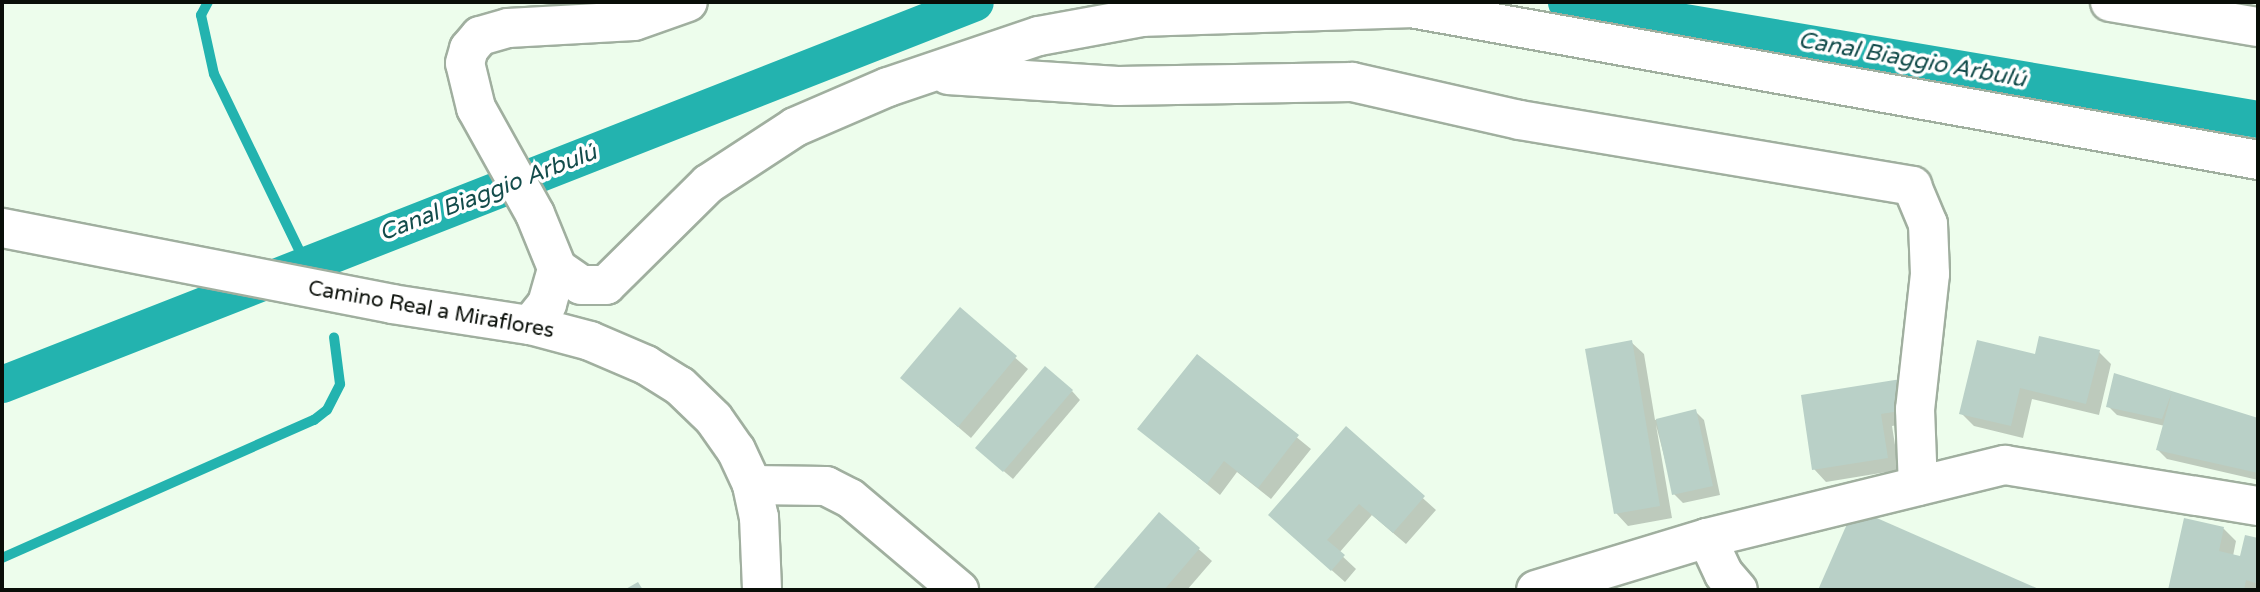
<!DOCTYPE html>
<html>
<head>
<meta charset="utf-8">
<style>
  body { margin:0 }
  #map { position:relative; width:2260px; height:592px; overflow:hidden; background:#edfdec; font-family:"Varela Round",sans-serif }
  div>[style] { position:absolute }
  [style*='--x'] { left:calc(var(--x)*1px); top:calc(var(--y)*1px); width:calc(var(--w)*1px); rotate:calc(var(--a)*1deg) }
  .shadow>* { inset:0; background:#0003 }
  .stream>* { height:10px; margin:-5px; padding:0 5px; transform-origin:5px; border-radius:5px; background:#23b3af }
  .canal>* { height:37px; margin:-18.5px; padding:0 18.5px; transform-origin:18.5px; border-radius:18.5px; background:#23b3af }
  .building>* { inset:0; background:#b9d0c7 }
  .roads { filter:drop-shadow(2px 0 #a0af9f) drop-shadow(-2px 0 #a0af9f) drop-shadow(0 2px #a0af9f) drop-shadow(0 -2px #a0af9f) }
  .minor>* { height:38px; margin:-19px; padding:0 19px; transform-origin:19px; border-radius:19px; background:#fff }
  .major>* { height:38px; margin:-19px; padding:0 19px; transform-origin:19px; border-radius:19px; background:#fff }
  span { translate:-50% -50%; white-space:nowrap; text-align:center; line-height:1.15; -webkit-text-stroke:7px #fff; paint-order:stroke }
  .street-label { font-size:21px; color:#090e08 }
  .water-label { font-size:23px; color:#134c4b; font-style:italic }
  .frame { position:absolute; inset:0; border:4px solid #090e08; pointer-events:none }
</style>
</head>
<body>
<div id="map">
  <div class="shadow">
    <i style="clip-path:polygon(960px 310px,1028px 369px,971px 438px,915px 390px)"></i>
    <i style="clip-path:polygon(1631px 342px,1644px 354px,1655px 420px,1695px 411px,1704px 420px,1720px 495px,1683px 503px,1674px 494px,1656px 425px,1672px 518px,1628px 526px,1616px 513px)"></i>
    <i style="clip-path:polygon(2099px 352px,2111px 364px,2099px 415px,2032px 399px,2023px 438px,1974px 426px,1961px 413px,2036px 356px)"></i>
    <i style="clip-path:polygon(1197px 356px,1311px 449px,1271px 499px,1237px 472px,1220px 495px,1140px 429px)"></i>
    <i style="clip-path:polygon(2115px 375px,2258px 420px,2258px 480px,2167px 459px,2158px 450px,2165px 426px,2117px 415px,2108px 406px)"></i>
    <i style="clip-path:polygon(1901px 381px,1917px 422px,1892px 426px,1899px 470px,1826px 482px,1814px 469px)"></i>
    <i style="clip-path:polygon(1072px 391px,1080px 400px,1013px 479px,986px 456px)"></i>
    <i style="clip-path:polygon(1346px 429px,1436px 510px,1406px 544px,1372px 515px,1339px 553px,1356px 569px,1345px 582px,1283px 527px)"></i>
    <i style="clip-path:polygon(1855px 511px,2037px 590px,1820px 590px)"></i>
    <i style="clip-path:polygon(1159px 514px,1212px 561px,1187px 590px,1094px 590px)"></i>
    <i style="clip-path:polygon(2185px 520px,2224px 529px,2236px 541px,2233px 556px,2241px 558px,2246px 537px,2258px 539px,2258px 590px,2170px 590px)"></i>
  </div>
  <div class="stream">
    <i style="--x:208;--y:2;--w:15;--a:118"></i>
    <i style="--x:201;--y:15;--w:60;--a:77.6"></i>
    <i style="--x:214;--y:74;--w:221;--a:64.2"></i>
    <i style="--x:2;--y:558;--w:341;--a:-23.9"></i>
    <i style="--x:314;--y:420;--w:16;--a:-38"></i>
    <i style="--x:327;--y:410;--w:29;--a:-63"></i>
    <i style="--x:340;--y:384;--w:47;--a:-97.3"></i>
  </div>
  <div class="canal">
    <i style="--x:1566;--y:2;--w:702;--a:9.6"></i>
    <i style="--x:2;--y:384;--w:1045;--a:-21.43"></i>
  </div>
  <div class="building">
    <i style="clip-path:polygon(960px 307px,1017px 356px,958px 427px,900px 378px)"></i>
    <i style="clip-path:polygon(2039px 336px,2100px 350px,2086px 404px,2020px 388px,2011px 426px,1959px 414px,1977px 340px,2035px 354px)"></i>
    <i style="clip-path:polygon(1632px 340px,1660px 506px,1614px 514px,1585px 349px)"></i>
    <i style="clip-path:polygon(1197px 354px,1299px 435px,1258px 488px,1224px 461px,1207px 484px,1137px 429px)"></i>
    <i style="clip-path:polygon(1045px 366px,1073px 390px,1003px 472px,975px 448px)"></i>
    <i style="clip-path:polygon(2114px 373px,2258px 418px,2258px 473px,2156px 450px,2172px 392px,2162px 419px,2106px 407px)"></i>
    <i style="clip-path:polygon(1901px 379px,1906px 410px,1881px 414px,1888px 458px,1812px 470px,1801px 395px)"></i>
    <i style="clip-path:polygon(1696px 409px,1713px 486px,1672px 495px,1656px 419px)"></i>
    <i style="clip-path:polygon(1346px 426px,1425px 496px,1393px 533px,1359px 504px,1327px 540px,1345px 555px,1331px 571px,1268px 515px)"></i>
    <i style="clip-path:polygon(1854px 508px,2041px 590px,1818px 590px)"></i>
    <i style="clip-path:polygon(1159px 512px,1200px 548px,1164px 590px,1092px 590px)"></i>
    <i style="clip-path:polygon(2184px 518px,2224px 527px,2219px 551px,2240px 556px,2245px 535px,2258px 538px,2258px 584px,2246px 580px,2244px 590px,2168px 590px)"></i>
    <i style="clip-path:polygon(638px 582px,643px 590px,624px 590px)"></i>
  </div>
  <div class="roads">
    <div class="minor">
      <i style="--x:2110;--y:2;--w:150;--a:9.6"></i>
      <i style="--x:948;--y:75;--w:170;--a:3.7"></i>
      <i style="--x:1118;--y:86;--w:234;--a:-1"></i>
      <i style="--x:1352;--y:82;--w:171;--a:12.8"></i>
      <i style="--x:1519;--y:120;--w:399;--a:9.5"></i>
      <i style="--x:1912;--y:186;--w:41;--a:67.2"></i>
      <i style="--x:1928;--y:224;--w:50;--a:87.7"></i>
      <i style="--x:1930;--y:274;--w:136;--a:96.3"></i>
      <i style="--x:1915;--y:409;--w:77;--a:87.8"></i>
      <i style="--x:557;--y:268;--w:29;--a:35"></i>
      <i style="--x:581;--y:285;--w:25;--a:0"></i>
      <i style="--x:606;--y:285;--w:144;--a:-44.7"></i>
      <i style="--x:708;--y:184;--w:104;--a:-33.2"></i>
      <i style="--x:795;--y:127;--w:101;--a:-23.3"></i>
      <i style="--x:888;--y:87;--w:159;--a:-18.7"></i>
      <i style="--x:1039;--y:36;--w:106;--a:-10.4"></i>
      <i style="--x:1143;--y:17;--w:268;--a:-1.9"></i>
      <i style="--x:1411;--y:8;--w:861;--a:10.17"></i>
      <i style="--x:530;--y:325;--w:27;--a:-51"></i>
      <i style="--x:547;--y:304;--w:37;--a:-74"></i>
      <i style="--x:557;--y:268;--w:58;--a:-112.2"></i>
      <i style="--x:535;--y:214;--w:121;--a:-119.1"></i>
      <i style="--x:476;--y:108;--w:46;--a:-103.7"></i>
      <i style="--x:465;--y:63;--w:15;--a:-74"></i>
      <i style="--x:469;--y:49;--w:17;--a:-50"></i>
      <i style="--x:480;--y:36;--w:29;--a:-16"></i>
      <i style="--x:508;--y:28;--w:126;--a:-3.2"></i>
      <i style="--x:634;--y:21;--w:57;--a:-19.4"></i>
      <i style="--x:752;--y:485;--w:74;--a:0.8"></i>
      <i style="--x:826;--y:486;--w:27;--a:27"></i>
      <i style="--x:850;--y:498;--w:143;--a:40.2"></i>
      <i style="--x:1707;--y:538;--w:40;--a:65"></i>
      <i style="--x:1724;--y:574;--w:21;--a:49"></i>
      <i style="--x:1536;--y:590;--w:179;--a:-16.9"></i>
      <i style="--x:1707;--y:538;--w:307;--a:-13.8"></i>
      <i style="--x:2005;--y:465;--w:256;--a:9.2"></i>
    </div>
    <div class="major">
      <i style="--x:2;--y:228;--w:397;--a:11"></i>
      <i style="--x:392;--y:304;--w:140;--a:8.7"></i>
      <i style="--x:530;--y:325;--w:62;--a:14.9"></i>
      <i style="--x:590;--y:341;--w:61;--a:23.2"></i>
      <i style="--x:646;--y:365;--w:40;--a:32"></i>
      <i style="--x:680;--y:386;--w:47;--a:44.1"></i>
      <i style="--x:714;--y:419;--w:38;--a:55"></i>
      <i style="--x:736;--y:450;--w:38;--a:65"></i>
      <i style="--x:752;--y:485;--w:33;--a:78"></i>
      <i style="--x:759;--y:517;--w:73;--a:87.6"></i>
    </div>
  </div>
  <div class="street-label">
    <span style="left:431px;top:310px;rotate:10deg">Camino Real a Miraflores</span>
  </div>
  <div class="water-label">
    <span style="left:1912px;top:60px;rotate:10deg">Canal Biaggio Arbulú</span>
    <span style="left:488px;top:193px;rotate:-21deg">Canal Biaggio Arbulú</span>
  </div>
  <div class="frame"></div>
</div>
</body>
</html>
